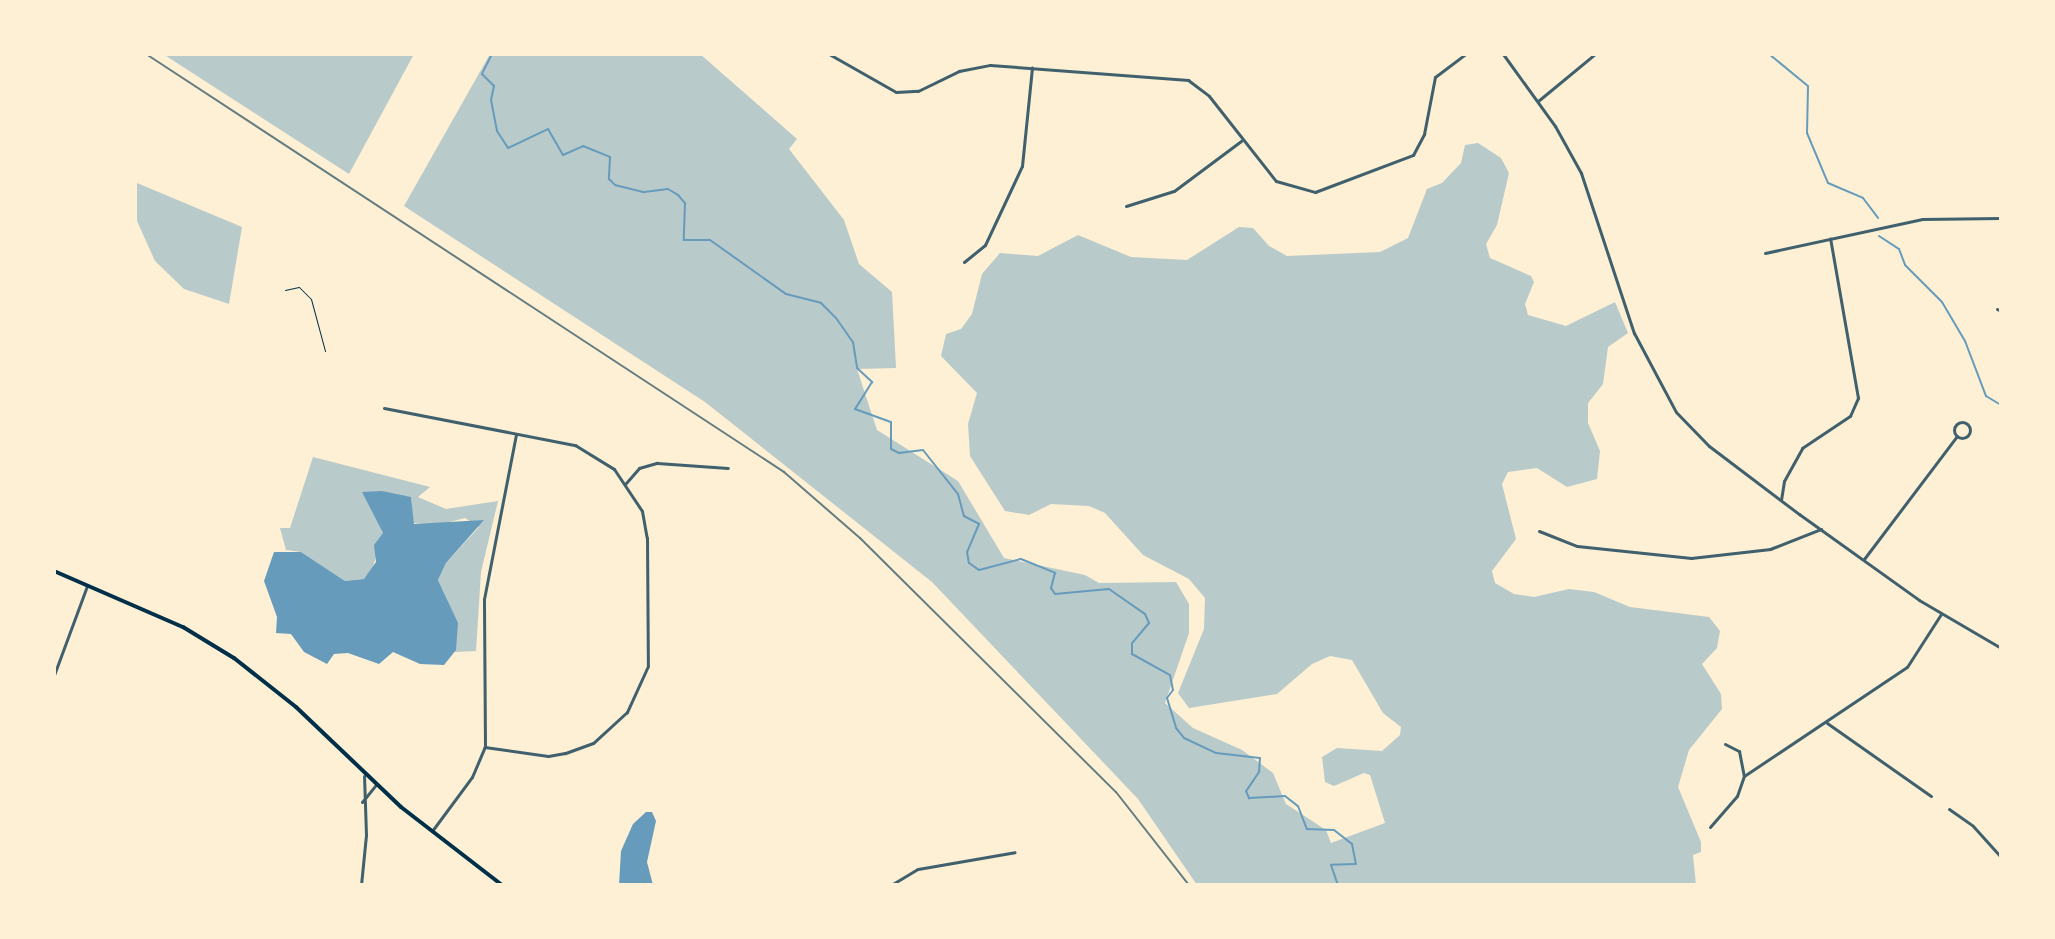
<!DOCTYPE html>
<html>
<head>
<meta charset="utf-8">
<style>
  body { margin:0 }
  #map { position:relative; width:2055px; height:939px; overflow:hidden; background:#fdf0d5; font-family:"Archivo Narrow",sans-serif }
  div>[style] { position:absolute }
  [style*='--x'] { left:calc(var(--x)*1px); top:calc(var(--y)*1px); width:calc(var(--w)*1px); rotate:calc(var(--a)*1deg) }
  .green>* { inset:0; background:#b9caca }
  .water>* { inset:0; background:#669bbc }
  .stream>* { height:2px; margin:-1px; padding:0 1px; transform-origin:1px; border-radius:1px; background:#669bbc }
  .path>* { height:1px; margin:-0.5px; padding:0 0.5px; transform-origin:0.5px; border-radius:0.5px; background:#003049 }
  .minor>* { height:3px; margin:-1.5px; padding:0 1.5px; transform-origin:1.5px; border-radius:1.5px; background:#3f606c }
  .minor>.ring { margin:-1.5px; padding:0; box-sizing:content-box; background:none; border:3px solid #3f606c; border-radius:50% }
  .tertiary>* { height:3px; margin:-1.5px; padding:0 1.5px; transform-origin:1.5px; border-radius:1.5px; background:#3f606c }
  .primary>* { height:4px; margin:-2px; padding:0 2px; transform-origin:2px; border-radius:2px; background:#003049 }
  .rail>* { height:2px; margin:-1px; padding:0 1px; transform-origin:1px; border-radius:1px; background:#657d81 }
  span { translate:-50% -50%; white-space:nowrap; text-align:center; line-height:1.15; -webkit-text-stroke:7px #fdf0d5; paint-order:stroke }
  .frame { position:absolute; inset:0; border:56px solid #fdf0d5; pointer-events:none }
</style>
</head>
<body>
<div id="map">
  <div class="green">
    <i style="clip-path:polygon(163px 54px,414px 54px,349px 174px)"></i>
    <i style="clip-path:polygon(490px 54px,700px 54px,797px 139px,789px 149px,844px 220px,859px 264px,892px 292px,896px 368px,857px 369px,877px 430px,958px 481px,1004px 558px,1085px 575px,1099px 583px,1176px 582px,1189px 604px,1189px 633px,1165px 703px,1193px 728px,1242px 750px,1273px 773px,1286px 804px,1326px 830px,1331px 843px,1385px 823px,1370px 775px,1364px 773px,1334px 786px,1325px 782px,1322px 757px,1337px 748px,1382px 751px,1400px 735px,1401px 727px,1383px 713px,1352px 660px,1330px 656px,1312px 664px,1277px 694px,1189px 708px,1178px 693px,1204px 629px,1205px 598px,1189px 579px,1143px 555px,1105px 513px,1089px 506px,1051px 504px,1029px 515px,1005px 511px,970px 456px,968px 424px,977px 393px,941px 356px,946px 334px,961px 329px,972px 314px,982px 274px,1000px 253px,1038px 256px,1078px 235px,1131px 257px,1187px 260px,1239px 227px,1253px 228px,1269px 246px,1287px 256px,1380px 252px,1408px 238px,1427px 189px,1442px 183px,1461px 163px,1465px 145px,1478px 143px,1501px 158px,1509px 173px,1497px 225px,1486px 244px,1490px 258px,1531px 276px,1534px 282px,1525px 304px,1528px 315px,1566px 326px,1615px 302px,1628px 333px,1608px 347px,1603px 384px,1588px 403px,1588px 423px,1600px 451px,1597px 479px,1567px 487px,1537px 468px,1508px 472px,1502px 484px,1516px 539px,1492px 571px,1495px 583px,1514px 594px,1534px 597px,1569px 589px,1594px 592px,1630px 607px,1709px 617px,1720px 631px,1717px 648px,1702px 664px,1721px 694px,1722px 709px,1689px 750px,1678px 787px,1701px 842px,1701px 852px,1693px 855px,1696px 885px,1197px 885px,1138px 799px,932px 582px,705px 402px,404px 206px)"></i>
    <i style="clip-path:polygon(137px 183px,242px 227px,229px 304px,184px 289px,155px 261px,137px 221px)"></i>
    <i style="clip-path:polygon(313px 457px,430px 487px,418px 497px,446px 509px,498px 501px,481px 572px,476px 651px,455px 652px,447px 599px,438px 580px,446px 563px,479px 527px,465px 518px,438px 525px,413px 523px,411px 497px,363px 492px,383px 533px,372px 570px,364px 579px,345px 581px,301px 552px,286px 550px,280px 528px,290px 528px)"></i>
  </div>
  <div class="water">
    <i style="clip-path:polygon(382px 491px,411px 497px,414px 524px,484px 520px,446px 563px,438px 580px,458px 623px,456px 650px,444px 665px,420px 664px,393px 652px,379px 664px,348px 653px,334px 654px,327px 664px,304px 652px,291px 634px,276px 633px,277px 617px,264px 581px,274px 552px,301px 552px,345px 581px,364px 579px,376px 562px,374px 545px,383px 533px,362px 492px)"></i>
    <i style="clip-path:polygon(646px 812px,652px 812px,656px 821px,647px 862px,653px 885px,619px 885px,621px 851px,633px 824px)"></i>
  </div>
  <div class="stream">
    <i style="--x:492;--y:54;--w:22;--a:117"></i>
    <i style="--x:482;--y:74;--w:17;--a:45"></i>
    <i style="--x:494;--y:86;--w:14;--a:102"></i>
    <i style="--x:491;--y:100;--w:32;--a:79"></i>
    <i style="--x:497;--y:131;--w:20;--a:57"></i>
    <i style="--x:508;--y:148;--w:44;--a:-25.4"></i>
    <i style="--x:548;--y:129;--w:30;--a:60"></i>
    <i style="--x:563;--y:155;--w:22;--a:-24"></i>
    <i style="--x:583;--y:146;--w:29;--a:22"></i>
    <i style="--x:610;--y:157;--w:22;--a:93"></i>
    <i style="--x:609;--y:179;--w:8;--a:45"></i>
    <i style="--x:615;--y:185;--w:30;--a:14"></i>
    <i style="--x:644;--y:192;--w:24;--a:-7"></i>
    <i style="--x:668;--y:189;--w:12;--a:31"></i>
    <i style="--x:678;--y:195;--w:11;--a:49"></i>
    <i style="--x:685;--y:203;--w:37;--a:92"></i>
    <i style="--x:684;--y:240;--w:26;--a:0"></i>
    <i style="--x:710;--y:240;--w:93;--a:35.4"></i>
    <i style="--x:786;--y:294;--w:36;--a:14"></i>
    <i style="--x:821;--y:303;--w:21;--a:45"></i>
    <i style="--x:836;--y:318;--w:29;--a:55"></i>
    <i style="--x:853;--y:342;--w:26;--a:81"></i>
    <i style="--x:857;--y:368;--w:21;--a:43"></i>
    <i style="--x:872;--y:382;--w:32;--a:122"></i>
    <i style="--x:855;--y:409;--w:38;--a:20"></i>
    <i style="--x:891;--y:422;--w:27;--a:90"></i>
    <i style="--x:891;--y:449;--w:9;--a:27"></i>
    <i style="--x:899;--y:453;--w:24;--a:-7"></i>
    <i style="--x:923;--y:450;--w:56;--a:51.5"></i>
    <i style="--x:958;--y:494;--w:23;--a:75"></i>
    <i style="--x:964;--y:516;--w:17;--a:28"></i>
    <i style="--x:979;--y:524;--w:30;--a:113"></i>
    <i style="--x:967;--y:552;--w:11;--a:80"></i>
    <i style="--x:969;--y:563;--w:12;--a:35"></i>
    <i style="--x:979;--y:570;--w:43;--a:-14.7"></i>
    <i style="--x:1021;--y:559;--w:37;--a:22"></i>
    <i style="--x:1055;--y:573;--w:16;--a:105"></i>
    <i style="--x:1051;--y:588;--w:7;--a:56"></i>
    <i style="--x:1055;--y:594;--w:54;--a:-5.3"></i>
    <i style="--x:1109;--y:589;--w:44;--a:34.8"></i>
    <i style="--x:1145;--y:614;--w:10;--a:66"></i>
    <i style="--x:1149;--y:623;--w:26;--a:130"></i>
    <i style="--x:1132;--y:643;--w:11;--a:90"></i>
    <i style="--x:1132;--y:654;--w:43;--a:28.9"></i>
    <i style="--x:1170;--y:675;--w:15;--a:79"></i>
    <i style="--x:1173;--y:690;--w:10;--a:127"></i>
    <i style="--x:1167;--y:698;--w:31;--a:73"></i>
    <i style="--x:1176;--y:728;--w:13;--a:51"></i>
    <i style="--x:1184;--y:738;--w:35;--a:25"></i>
    <i style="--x:1216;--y:753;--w:44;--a:6.5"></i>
    <i style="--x:1260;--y:758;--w:14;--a:94"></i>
    <i style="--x:1259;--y:772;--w:23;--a:124"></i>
    <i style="--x:1246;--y:791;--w:8;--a:67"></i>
    <i style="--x:1249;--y:798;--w:36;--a:-3"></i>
    <i style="--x:1285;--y:796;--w:16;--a:38"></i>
    <i style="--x:1298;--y:806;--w:25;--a:69"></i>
    <i style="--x:1307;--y:829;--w:27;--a:2"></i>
    <i style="--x:1334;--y:830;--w:23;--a:38"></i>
    <i style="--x:1352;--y:844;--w:20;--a:79"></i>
    <i style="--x:1356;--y:864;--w:25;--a:178"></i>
    <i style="--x:1331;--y:865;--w:21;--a:71"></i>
    <i style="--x:1769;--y:54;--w:50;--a:39.4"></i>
    <i style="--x:1808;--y:86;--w:47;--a:91.2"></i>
    <i style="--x:1807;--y:133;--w:54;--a:67.2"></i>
    <i style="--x:1828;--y:183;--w:38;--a:23"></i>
    <i style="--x:1863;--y:198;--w:25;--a:53"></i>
    <i style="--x:1879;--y:236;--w:24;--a:33"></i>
    <i style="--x:1899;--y:249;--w:17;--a:69"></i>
    <i style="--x:1905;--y:265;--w:52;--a:45"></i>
    <i style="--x:1942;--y:302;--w:45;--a:59.5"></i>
    <i style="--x:1965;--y:341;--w:59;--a:69.1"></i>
    <i style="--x:1986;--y:396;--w:17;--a:31"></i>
  </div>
  <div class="path">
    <i style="--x:285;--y:290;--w:14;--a:-12"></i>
    <i style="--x:299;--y:287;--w:17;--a:45"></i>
    <i style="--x:311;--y:299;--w:54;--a:74.9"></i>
  </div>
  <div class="minor">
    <i style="--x:829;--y:54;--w:77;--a:29.6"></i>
    <i style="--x:896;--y:92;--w:22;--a:-3"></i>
    <i style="--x:918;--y:91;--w:46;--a:-26"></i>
    <i style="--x:959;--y:71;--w:32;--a:-11"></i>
    <i style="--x:990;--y:65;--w:199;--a:4.3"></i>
    <i style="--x:1188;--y:80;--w:26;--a:37"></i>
    <i style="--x:1209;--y:96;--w:108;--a:51.8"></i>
    <i style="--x:1276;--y:181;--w:41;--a:15.8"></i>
    <i style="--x:1315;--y:192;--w:105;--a:-20.7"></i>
    <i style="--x:1413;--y:155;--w:24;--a:-62"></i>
    <i style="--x:1424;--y:134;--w:58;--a:-79.1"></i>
    <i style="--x:1435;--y:77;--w:38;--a:-37"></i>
    <i style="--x:1538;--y:101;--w:74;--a:-39.5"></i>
    <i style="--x:1126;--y:206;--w:50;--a:-17.4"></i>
    <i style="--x:1174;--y:191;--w:84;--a:-36.7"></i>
    <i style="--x:1765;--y:253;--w:161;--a:-12.2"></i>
    <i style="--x:1922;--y:219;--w:79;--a:-0.7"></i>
    <i style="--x:964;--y:262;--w:27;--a:-39"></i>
    <i style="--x:985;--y:245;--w:87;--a:-64.9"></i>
    <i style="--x:1022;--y:166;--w:99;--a:-84.2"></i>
    <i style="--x:1997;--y:309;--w:4;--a:27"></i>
    <i style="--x:384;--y:408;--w:195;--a:11"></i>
    <i style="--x:575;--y:445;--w:46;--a:31.6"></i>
    <i style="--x:614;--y:469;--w:50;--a:56.3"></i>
    <i style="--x:642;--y:511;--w:27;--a:80"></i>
    <i style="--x:647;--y:538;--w:128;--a:89.6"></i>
    <i style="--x:648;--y:666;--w:51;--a:114.5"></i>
    <i style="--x:627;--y:712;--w:46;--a:137.6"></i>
    <i style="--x:593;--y:743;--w:30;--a:160"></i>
    <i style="--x:565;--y:753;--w:17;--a:170"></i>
    <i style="--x:548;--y:756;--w:64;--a:-171.9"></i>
    <i class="ring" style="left:1954px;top:422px;width:13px;height:13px"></i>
    <i style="--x:626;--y:483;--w:20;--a:-49"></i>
    <i style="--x:639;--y:468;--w:19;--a:-16"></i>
    <i style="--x:657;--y:463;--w:71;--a:4"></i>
    <i style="--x:1781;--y:500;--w:19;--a:-81"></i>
    <i style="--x:1784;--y:481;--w:38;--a:-61"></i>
    <i style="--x:1802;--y:448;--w:58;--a:-33.7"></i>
    <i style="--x:1850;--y:416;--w:20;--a:-66"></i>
    <i style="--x:1858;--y:398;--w:162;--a:-99.9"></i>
    <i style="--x:1539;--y:531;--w:41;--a:21.5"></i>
    <i style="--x:1577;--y:546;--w:115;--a:6"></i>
    <i style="--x:1691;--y:558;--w:80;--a:-6.5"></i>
    <i style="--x:1770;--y:549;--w:55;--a:-21.4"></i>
    <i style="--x:1864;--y:559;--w:154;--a:-52.9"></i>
    <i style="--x:54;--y:675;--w:95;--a:-69.7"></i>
    <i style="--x:1827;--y:723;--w:127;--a:35.1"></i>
    <i style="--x:1725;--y:744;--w:16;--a:27"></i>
    <i style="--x:1739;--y:751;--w:25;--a:79"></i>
    <i style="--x:362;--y:802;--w:21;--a:-51"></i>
    <i style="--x:1949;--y:809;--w:29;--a:35"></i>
    <i style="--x:1973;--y:826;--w:42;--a:47.9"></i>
    <i style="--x:1710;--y:827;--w:41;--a:-48.9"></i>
    <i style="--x:1737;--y:796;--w:21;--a:-71"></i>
    <i style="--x:1744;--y:776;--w:196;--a:-33.8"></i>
    <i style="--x:1907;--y:667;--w:63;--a:-57.3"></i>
    <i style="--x:432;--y:831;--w:67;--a:-53.5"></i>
    <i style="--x:472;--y:777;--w:33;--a:-67"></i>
    <i style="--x:485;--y:747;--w:148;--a:-90.4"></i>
    <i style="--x:484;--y:599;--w:168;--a:-79"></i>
    <i style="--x:361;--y:885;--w:50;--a:-84.3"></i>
    <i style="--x:366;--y:835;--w:59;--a:-91.9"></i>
    <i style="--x:891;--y:885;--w:31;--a:-31"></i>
    <i style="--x:918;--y:869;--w:98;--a:-9.9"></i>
  </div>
  <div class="tertiary">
    <i style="--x:1503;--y:54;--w:89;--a:54.2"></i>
    <i style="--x:1555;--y:126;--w:54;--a:61"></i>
    <i style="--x:1581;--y:173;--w:169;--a:71.7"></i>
    <i style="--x:1634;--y:333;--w:89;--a:62"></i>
    <i style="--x:1676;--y:412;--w:47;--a:45.9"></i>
    <i style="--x:1709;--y:446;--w:113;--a:37.1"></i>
    <i style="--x:1799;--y:514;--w:148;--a:35.6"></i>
    <i style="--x:1919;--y:600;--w:95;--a:30.3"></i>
  </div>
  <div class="primary">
    <i style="--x:54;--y:571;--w:141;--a:23.5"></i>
    <i style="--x:183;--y:627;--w:60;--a:31.3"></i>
    <i style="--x:234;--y:658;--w:79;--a:38.3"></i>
    <i style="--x:296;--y:707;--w:145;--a:43.6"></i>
    <i style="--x:401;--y:807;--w:128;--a:37.7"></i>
  </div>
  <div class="rail">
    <i style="--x:146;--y:54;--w:763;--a:33.23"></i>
    <i style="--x:784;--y:472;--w:101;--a:41"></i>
    <i style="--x:860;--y:538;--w:361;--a:44.8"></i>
    <i style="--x:1116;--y:792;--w:118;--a:51.9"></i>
  </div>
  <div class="frame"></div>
</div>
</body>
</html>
